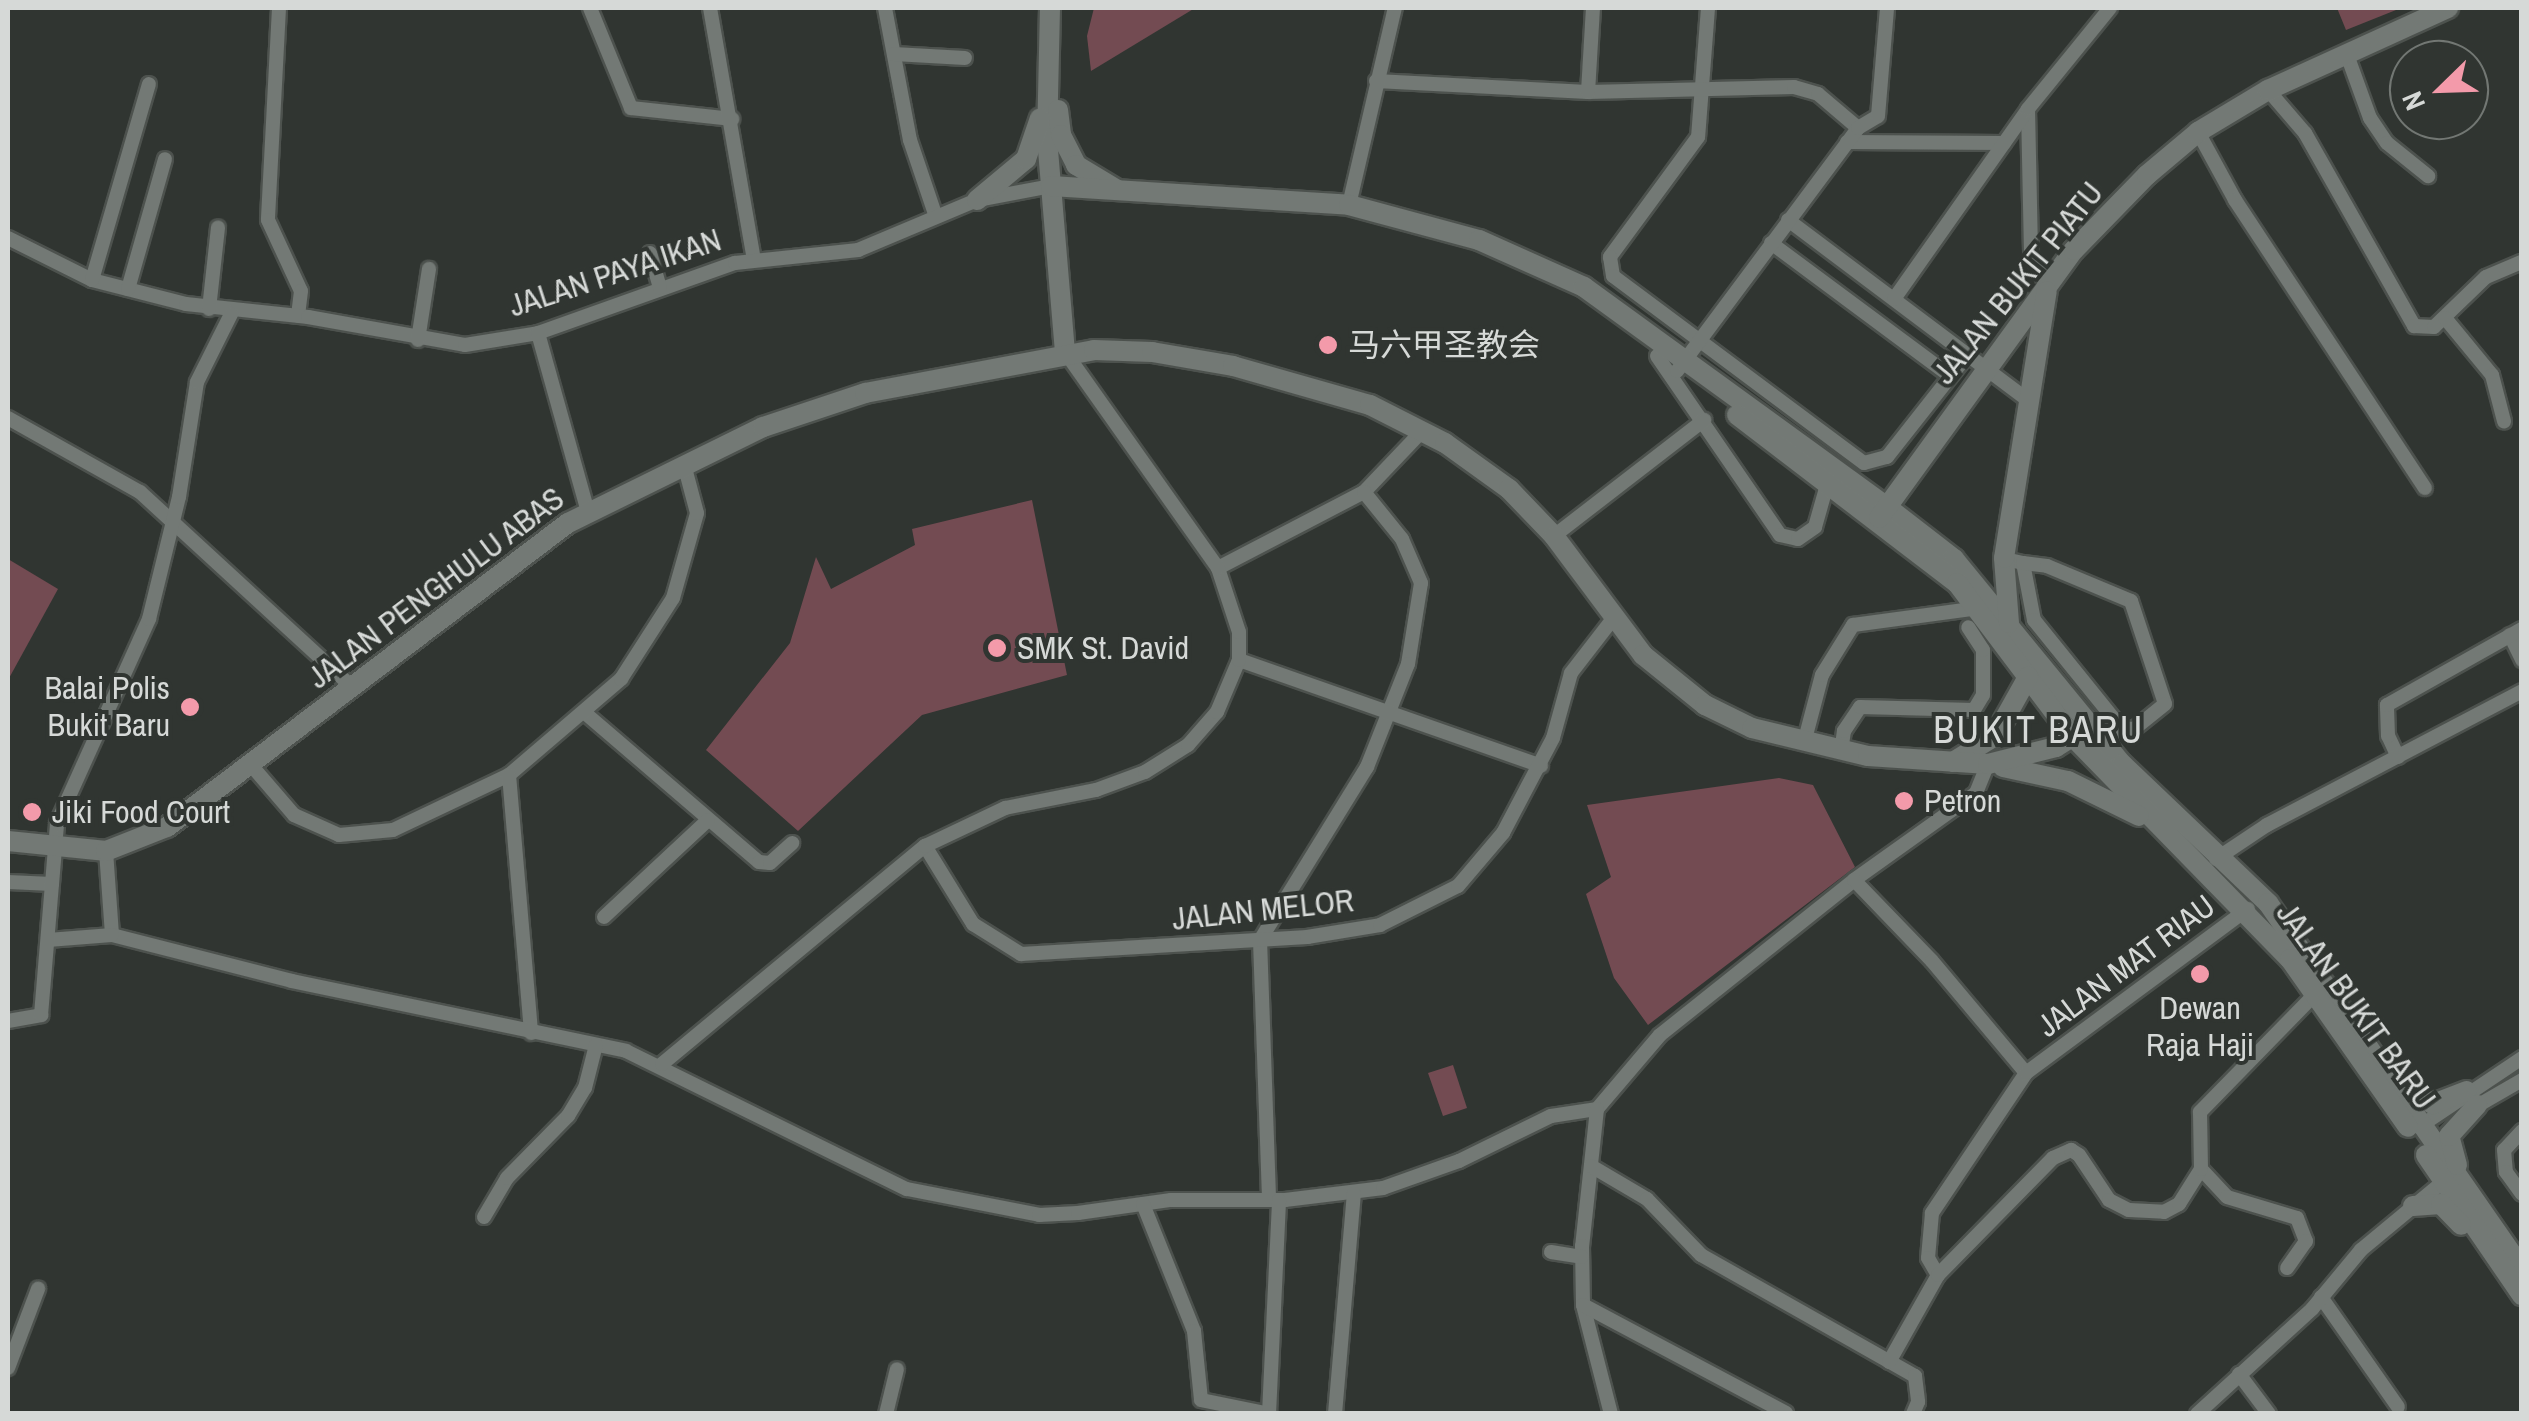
<!DOCTYPE html>
<html>
<head>
<meta charset="utf-8">
<style>
  body { margin:0 }
  #map { position:relative; width:2529px; height:1421px; overflow:hidden; background:#303531; font-family:"Archivo Narrow","Noto Sans SC",sans-serif }
  div>[style] { position:absolute }
  [style*='--x'] { left:calc(var(--x)*1px); top:calc(var(--y)*1px); width:calc(var(--w)*1px); rotate:calc(var(--a)*1deg) }
  .green>* { inset:0; background:#734b52 }
  .roads { filter:drop-shadow(2px 0 #4d524e) drop-shadow(-2px 0 #4d524e) drop-shadow(0 2px #4d524e) drop-shadow(0 -2px #4d524e) }
  .minor>* { height:14px; margin:-7px; padding:0 7px; transform-origin:7px; border-radius:7px; background:#737975 }
  .secondary>* { height:20px; margin:-10px; padding:0 10px; transform-origin:10px; border-radius:10px; background:#737975 }
  .dots>* { width:28px; height:28px; translate:-50% -50%; box-sizing:border-box; border:5px solid #303531; border-radius:50% }
  span { translate:-50% -50%; white-space:nowrap; text-align:center; line-height:1.15; -webkit-text-stroke:8px #303531; paint-order:stroke }
  .street-label { font-size:32px; color:#d6d9d7 }
  .poi-label { font-size:32px; color:#d6d9d7 }
  .left { translate:0 -50%; text-align:left }
  .right { translate:-100% -50%; text-align:right }
  .quarter-label { font-size:38px; color:#d6d9d7; letter-spacing:2.5px }
  .frame { position:absolute; inset:0; border:10px solid #d6d9d7; pointer-events:none }
  .north { position:absolute; left:2389px; top:40px; width:100px; height:100px; box-sizing:border-box; background:#303531; border:2px solid #727773; border-radius:50%; rotate:247deg; font-size:28px; font-weight:700; line-height:40px; text-align:center; color:#d6d9d7 }
  .north::after { content:''; display:block; margin:auto; width:35px; height:45px; background:#f39aaa; clip-path:polygon(50% 0,100% 100%,50% 72%,0 100%) }
</style>
</head>
<body>
<div id="map">
  <div class="green">
    <i style="clip-path:polygon(1094px 8px,1195px 8px,1091px 71px,1087px 36px)"></i>
    <i style="clip-path:polygon(2337px 8px,2401px 8px,2346px 30px)"></i>
    <i style="clip-path:polygon(1032px 500px,1067px 675px,922px 715px,798px 831px,706px 750px,790px 643px,816px 557px,831px 589px,915px 545px,912px 529px)"></i>
    <i style="clip-path:polygon(8px 559px,58px 589px,8px 680px)"></i>
    <i style="clip-path:polygon(1779px 778px,1813px 785px,1855px 867px,1648px 1025px,1614px 978px,1586px 894px,1611px 877px,1587px 805px)"></i>
    <i style="clip-path:polygon(1453px 1065px,1467px 1108px,1443px 1116px,1428px 1073px)"></i>
  </div>
  <div class="roads">
    <div class="minor">
      <i style="--x:279;--y:8;--w:212;--a:93"></i>
      <i style="--x:268;--y:220;--w:78;--a:65.1"></i>
      <i style="--x:301;--y:291;--w:25;--a:97"></i>
      <i style="--x:590;--y:8;--w:108;--a:67.7"></i>
      <i style="--x:631;--y:108;--w:102;--a:6.2"></i>
      <i style="--x:710;--y:8;--w:256;--a:80.1"></i>
      <i style="--x:885;--y:8;--w:134;--a:79.3"></i>
      <i style="--x:910;--y:140;--w:78;--a:71.3"></i>
      <i style="--x:1708;--y:8;--w:129;--a:94.4"></i>
      <i style="--x:1698;--y:137;--w:149;--a:126.3"></i>
      <i style="--x:1610;--y:257;--w:19;--a:81"></i>
      <i style="--x:1613;--y:276;--w:313;--a:36.7"></i>
      <i style="--x:1864;--y:463;--w:24;--a:-15"></i>
      <i style="--x:1887;--y:457;--w:131;--a:-51.8"></i>
      <i style="--x:2346;--y:52;--w:70;--a:70"></i>
      <i style="--x:2370;--y:118;--w:30;--a:56"></i>
      <i style="--x:2387;--y:143;--w:53;--a:38.8"></i>
      <i style="--x:894;--y:54;--w:71;--a:3.2"></i>
      <i style="--x:1376;--y:81;--w:212;--a:3"></i>
      <i style="--x:1588;--y:92;--w:206;--a:-1.4"></i>
      <i style="--x:1794;--y:87;--w:25;--a:16"></i>
      <i style="--x:1818;--y:94;--w:52;--a:40.4"></i>
      <i style="--x:2268;--y:90;--w:57;--a:49.3"></i>
      <i style="--x:2305;--y:133;--w:222;--a:60.5"></i>
      <i style="--x:2414;--y:326;--w:20;--a:3"></i>
      <i style="--x:2434;--y:327;--w:72;--a:-43.9"></i>
      <i style="--x:2486;--y:277;--w:39;--a:-23"></i>
      <i style="--x:1588;--y:92;--w:84;--a:-86.6"></i>
      <i style="--x:2028;--y:109;--w:145;--a:88.8"></i>
      <i style="--x:2031;--y:254;--w:39;--a:64"></i>
      <i style="--x:2198;--y:132;--w:77;--a:61.4"></i>
      <i style="--x:2235;--y:200;--w:345;--a:56.6"></i>
      <i style="--x:1847;--y:142;--w:157;--a:0.4"></i>
      <i style="--x:1349;--y:205;--w:202;--a:-76.9"></i>
      <i style="--x:1788;--y:220;--w:300;--a:36.9"></i>
      <i style="--x:8;--y:238;--w:94;--a:26.6"></i>
      <i style="--x:92;--y:280;--w:97;--a:14.3"></i>
      <i style="--x:186;--y:304;--w:123;--a:6.1"></i>
      <i style="--x:308;--y:317;--w:159;--a:10.1"></i>
      <i style="--x:465;--y:345;--w:74;--a:-9.3"></i>
      <i style="--x:538;--y:333;--w:209;--a:-19.6"></i>
      <i style="--x:735;--y:263;--w:124;--a:-6"></i>
      <i style="--x:858;--y:250;--w:129;--a:-22.8"></i>
      <i style="--x:977;--y:200;--w:75;--a:-10.7"></i>
      <i style="--x:1771;--y:243;--w:223;--a:36.6"></i>
      <i style="--x:650;--y:253;--w:36;--a:74"></i>
      <i style="--x:92;--y:280;--w:204;--a:-73.8"></i>
      <i style="--x:128;--y:289;--w:135;--a:-74.1"></i>
      <i style="--x:1894;--y:299;--w:232;--a:-54.8"></i>
      <i style="--x:2028;--y:109;--w:130;--a:-50.9"></i>
      <i style="--x:209;--y:309;--w:82;--a:-83.7"></i>
      <i style="--x:2445;--y:318;--w:74;--a:50.5"></i>
      <i style="--x:2492;--y:375;--w:48;--a:75.4"></i>
      <i style="--x:538;--y:333;--w:186;--a:74.4"></i>
      <i style="--x:418;--y:340;--w:72;--a:-81.2"></i>
      <i style="--x:1657;--y:356;--w:217;--a:55.5"></i>
      <i style="--x:1780;--y:535;--w:18;--a:13"></i>
      <i style="--x:1798;--y:539;--w:21;--a:-35"></i>
      <i style="--x:1815;--y:527;--w:51;--a:-74.1"></i>
      <i style="--x:1677;--y:371;--w:303;--a:-53.3"></i>
      <i style="--x:1858;--y:128;--w:23;--a:-31"></i>
      <i style="--x:1878;--y:116;--w:108;--a:-85.2"></i>
      <i style="--x:8;--y:418;--w:151;--a:29.3"></i>
      <i style="--x:140;--y:492;--w:288;--a:42.6"></i>
      <i style="--x:1364;--y:492;--w:84;--a:-46.4"></i>
      <i style="--x:1554;--y:536;--w:190;--a:-37.7"></i>
      <i style="--x:2014;--y:561;--w:9;--a:13"></i>
      <i style="--x:2023;--y:563;--w:58;--a:79.1"></i>
      <i style="--x:2034;--y:620;--w:139;--a:51.1"></i>
      <i style="--x:2121;--y:728;--w:8;--a:140"></i>
      <i style="--x:2023;--y:563;--w:24;--a:7"></i>
      <i style="--x:2047;--y:566;--w:91;--a:22.6"></i>
      <i style="--x:2131;--y:601;--w:108;--a:71.7"></i>
      <i style="--x:2165;--y:704;--w:40;--a:141"></i>
      <i style="--x:2134;--y:729;--w:13;--a:-176"></i>
      <i style="--x:1218;--y:568;--w:165;--a:-27.5"></i>
      <i style="--x:1364;--y:492;--w:60;--a:51"></i>
      <i style="--x:1402;--y:539;--w:48;--a:66.6"></i>
      <i style="--x:1421;--y:583;--w:82;--a:99.1"></i>
      <i style="--x:1408;--y:664;--w:111;--a:111.7"></i>
      <i style="--x:1367;--y:767;--w:203;--a:121.7"></i>
      <i style="--x:1260;--y:940;--w:260;--a:88"></i>
      <i style="--x:2510;--y:635;--w:28;--a:64"></i>
      <i style="--x:1239;--y:660;--w:320;--a:19.3"></i>
      <i style="--x:585;--y:713;--w:229;--a:40.6"></i>
      <i style="--x:759;--y:862;--w:11;--a:5"></i>
      <i style="--x:770;--y:863;--w:30;--a:-42"></i>
      <i style="--x:1804;--y:743;--w:70;--a:-75.2"></i>
      <i style="--x:1822;--y:675;--w:59;--a:-58.2"></i>
      <i style="--x:1853;--y:625;--w:127;--a:-7.7"></i>
      <i style="--x:1841;--y:752;--w:21;--a:-82"></i>
      <i style="--x:1844;--y:731;--w:29;--a:-56"></i>
      <i style="--x:1860;--y:707;--w:114;--a:1.5"></i>
      <i style="--x:1974;--y:710;--w:17;--a:-59"></i>
      <i style="--x:1983;--y:695;--w:45;--a:-90"></i>
      <i style="--x:1983;--y:650;--w:27;--a:-123"></i>
      <i style="--x:2398;--y:757;--w:23;--a:-115"></i>
      <i style="--x:2388;--y:736;--w:31;--a:-92"></i>
      <i style="--x:2387;--y:705;--w:155;--a:-29.4"></i>
      <i style="--x:251;--y:765;--w:66;--a:49.3"></i>
      <i style="--x:294;--y:815;--w:49;--a:24"></i>
      <i style="--x:339;--y:835;--w:54;--a:-5.3"></i>
      <i style="--x:393;--y:830;--w:128;--a:-25.4"></i>
      <i style="--x:509;--y:775;--w:148;--a:-40.6"></i>
      <i style="--x:621;--y:679;--w:96;--a:-57.3"></i>
      <i style="--x:673;--y:598;--w:88;--a:-74.2"></i>
      <i style="--x:697;--y:513;--w:51;--a:-104.9"></i>
      <i style="--x:509;--y:775;--w:259;--a:85.1"></i>
      <i style="--x:925;--y:846;--w:92;--a:58.4"></i>
      <i style="--x:973;--y:924;--w:57;--a:32"></i>
      <i style="--x:1021;--y:954;--w:287;--a:-3.4"></i>
      <i style="--x:1307;--y:937;--w:74;--a:-9.3"></i>
      <i style="--x:1380;--y:925;--w:87;--a:-26.6"></i>
      <i style="--x:1458;--y:886;--w:70;--a:-49.7"></i>
      <i style="--x:1503;--y:833;--w:107;--a:-62.2"></i>
      <i style="--x:1553;--y:738;--w:67;--a:-74.5"></i>
      <i style="--x:1571;--y:673;--w:67;--a:-52.3"></i>
      <i style="--x:106;--y:851;--w:84;--a:85.9"></i>
      <i style="--x:112;--y:935;--w:186;--a:14.3"></i>
      <i style="--x:292;--y:981;--w:341;--a:11.8"></i>
      <i style="--x:626;--y:1051;--w:313;--a:26.2"></i>
      <i style="--x:907;--y:1189;--w:135;--a:11.1"></i>
      <i style="--x:1039;--y:1215;--w:39;--a:-3"></i>
      <i style="--x:1078;--y:1213;--w:94;--a:-8"></i>
      <i style="--x:1171;--y:1200;--w:114;--a:0"></i>
      <i style="--x:1285;--y:1200;--w:99;--a:-7"></i>
      <i style="--x:1383;--y:1188;--w:81;--a:-19.6"></i>
      <i style="--x:1459;--y:1161;--w:102;--a:-26.1"></i>
      <i style="--x:1551;--y:1116;--w:47;--a:-8.7"></i>
      <i style="--x:1597;--y:1109;--w:97;--a:-49.6"></i>
      <i style="--x:1660;--y:1035;--w:248;--a:-38.6"></i>
      <i style="--x:1854;--y:880;--w:150;--a:-35.5"></i>
      <i style="--x:1976;--y:793;--w:31;--a:-68"></i>
      <i style="--x:2216;--y:859;--w:61;--a:-33.7"></i>
      <i style="--x:2267;--y:825;--w:288;--a:-27.7"></i>
      <i style="--x:1854;--y:880;--w:112;--a:46.1"></i>
      <i style="--x:1932;--y:961;--w:146;--a:50"></i>
      <i style="--x:2026;--y:1073;--w:169;--a:123.9"></i>
      <i style="--x:1932;--y:1213;--w:45;--a:95.1"></i>
      <i style="--x:1928;--y:1258;--w:20;--a:60"></i>
      <i style="--x:8;--y:882;--w:44;--a:2.6"></i>
      <i style="--x:604;--y:917;--w:142;--a:-43"></i>
      <i style="--x:48;--y:940;--w:64;--a:-4.5"></i>
      <i style="--x:8;--y:1021;--w:34;--a:-10"></i>
      <i style="--x:41;--y:1015;--w:193;--a:-85.2"></i>
      <i style="--x:57;--y:823;--w:224;--a:-65.7"></i>
      <i style="--x:149;--y:619;--w:126;--a:-76.2"></i>
      <i style="--x:179;--y:497;--w:116;--a:-81.1"></i>
      <i style="--x:197;--y:382;--w:76;--a:-63.4"></i>
      <i style="--x:662;--y:1064;--w:342;--a:-39.7"></i>
      <i style="--x:925;--y:846;--w:89;--a:-25.4"></i>
      <i style="--x:1005;--y:808;--w:93;--a:-11.2"></i>
      <i style="--x:1096;--y:790;--w:52;--a:-20.2"></i>
      <i style="--x:1145;--y:772;--w:51;--a:-32.1"></i>
      <i style="--x:1188;--y:745;--w:44;--a:-48.7"></i>
      <i style="--x:1217;--y:712;--w:56;--a:-67.1"></i>
      <i style="--x:1239;--y:660;--w:28;--a:-90"></i>
      <i style="--x:1239;--y:632;--w:67;--a:-108.2"></i>
      <i style="--x:1218;--y:568;--w:265;--a:-125.3"></i>
      <i style="--x:2026;--y:1073;--w:276;--a:-36.5"></i>
      <i style="--x:1597;--y:1109;--w:138;--a:96.2"></i>
      <i style="--x:1582;--y:1246;--w:59;--a:89"></i>
      <i style="--x:1583;--y:1305;--w:113;--a:75.6"></i>
      <i style="--x:2470;--y:1110;--w:60;--a:-30"></i>
      <i style="--x:2419;--y:1127;--w:124;--a:-33.8"></i>
      <i style="--x:2522;--y:1131;--w:26;--a:133"></i>
      <i style="--x:2504;--y:1150;--w:22;--a:85"></i>
      <i style="--x:2506;--y:1172;--w:27;--a:54"></i>
      <i style="--x:1591;--y:1166;--w:65;--a:30.5"></i>
      <i style="--x:1647;--y:1199;--w:78;--a:46"></i>
      <i style="--x:1701;--y:1255;--w:246;--a:29.5"></i>
      <i style="--x:1915;--y:1376;--w:26;--a:83"></i>
      <i style="--x:1918;--y:1402;--w:13;--a:113"></i>
      <i style="--x:2201;--y:1169;--w:38;--a:47"></i>
      <i style="--x:2227;--y:1197;--w:73;--a:16.7"></i>
      <i style="--x:2297;--y:1218;--w:25;--a:69"></i>
      <i style="--x:2306;--y:1241;--w:33;--a:125"></i>
      <i style="--x:1143;--y:1204;--w:137;--a:68.1"></i>
      <i style="--x:1194;--y:1331;--w:69;--a:84.2"></i>
      <i style="--x:1201;--y:1400;--w:70;--a:11.5"></i>
      <i style="--x:484;--y:1217;--w:45;--a:-59.5"></i>
      <i style="--x:507;--y:1178;--w:87;--a:-45.5"></i>
      <i style="--x:568;--y:1116;--w:33;--a:-59"></i>
      <i style="--x:585;--y:1088;--w:44;--a:-75.7"></i>
      <i style="--x:1551;--y:1252;--w:31;--a:9"></i>
      <i style="--x:2321;--y:1297;--w:134;--a:55"></i>
      <i style="--x:1583;--y:1305;--w:230;--a:28"></i>
      <i style="--x:1889;--y:1362;--w:100;--a:-60.6"></i>
      <i style="--x:1938;--y:1275;--w:164;--a:-45.5"></i>
      <i style="--x:2053;--y:1158;--w:20;--a:-24"></i>
      <i style="--x:2071;--y:1150;--w:9;--a:32"></i>
      <i style="--x:2079;--y:1155;--w:54;--a:56.3"></i>
      <i style="--x:2109;--y:1200;--w:22;--a:27"></i>
      <i style="--x:2129;--y:1210;--w:35;--a:3"></i>
      <i style="--x:2164;--y:1212;--w:17;--a:-28"></i>
      <i style="--x:2179;--y:1204;--w:41;--a:-57.8"></i>
      <i style="--x:2201;--y:1169;--w:57;--a:-91"></i>
      <i style="--x:2200;--y:1112;--w:163;--a:-45.7"></i>
      <i style="--x:8;--y:1368;--w:85;--a:-69.2"></i>
      <i style="--x:2239;--y:1374;--w:50;--a:53.1"></i>
      <i style="--x:886;--y:1414;--w:46;--a:-76.3"></i>
      <i style="--x:1269;--y:1414;--w:214;--a:-87.3"></i>
      <i style="--x:1335;--y:1414;--w:221;--a:-85.1"></i>
      <i style="--x:2197;--y:1414;--w:156;--a:-42.4"></i>
      <i style="--x:2312;--y:1309;--w:77;--a:-50.3"></i>
      <i style="--x:2361;--y:1250;--w:116;--a:-39.7"></i>
    </div>
    <div class="secondary">
      <i style="--x:1050;--y:8;--w:130;--a:91.3"></i>
      <i style="--x:1047;--y:138;--w:215;--a:85.2"></i>
      <i style="--x:1058;--y:110;--w:25;--a:83"></i>
      <i style="--x:1061;--y:135;--w:34;--a:63"></i>
      <i style="--x:1076;--y:165;--w:47;--a:31"></i>
      <i style="--x:1051;--y:186;--w:299;--a:3.6"></i>
      <i style="--x:1349;--y:205;--w:135;--a:15.1"></i>
      <i style="--x:1479;--y:240;--w:115;--a:24.1"></i>
      <i style="--x:1584;--y:287;--w:374;--a:36"></i>
      <i style="--x:1887;--y:507;--w:85;--a:37.8"></i>
      <i style="--x:1954;--y:559;--w:265;--a:50.7"></i>
      <i style="--x:2122;--y:764;--w:202;--a:43.6"></i>
      <i style="--x:2268;--y:903;--w:445;--a:55.2"></i>
      <i style="--x:977;--y:200;--w:64;--a:-39.9"></i>
      <i style="--x:1026;--y:159;--w:43;--a:-71.1"></i>
      <i style="--x:1737;--y:415;--w:277;--a:37.4"></i>
      <i style="--x:1957;--y:583;--w:194;--a:53"></i>
      <i style="--x:2074;--y:738;--w:309;--a:45.7"></i>
      <i style="--x:2290;--y:959;--w:205;--a:54.9"></i>
      <i style="--x:1879;--y:518;--w:331;--a:-54"></i>
      <i style="--x:2074;--y:250;--w:105;--a:-45.8"></i>
      <i style="--x:2147;--y:175;--w:67;--a:-40.1"></i>
      <i style="--x:2198;--y:132;--w:82;--a:-31"></i>
      <i style="--x:2268;--y:90;--w:198;--a:-24.5"></i>
      <i style="--x:2009;--y:623;--w:65;--a:-94.4"></i>
      <i style="--x:2004;--y:558;--w:270;--a:-80.9"></i>
      <i style="--x:1953;--y:762;--w:49;--a:-31.8"></i>
      <i style="--x:1995;--y:736;--w:68;--a:-60.8"></i>
      <i style="--x:2003;--y:767;--w:66;--a:12.2"></i>
      <i style="--x:2068;--y:781;--w:79;--a:26.2"></i>
      <i style="--x:8;--y:841;--w:99;--a:5.8"></i>
      <i style="--x:106;--y:851;--w:66;--a:-21.5"></i>
      <i style="--x:167;--y:827;--w:503;--a:-37.17"></i>
      <i style="--x:568;--y:523;--w:217;--a:-26.2"></i>
      <i style="--x:763;--y:427;--w:108;--a:-18.4"></i>
      <i style="--x:865;--y:393;--w:233;--a:-10.6"></i>
      <i style="--x:1094;--y:350;--w:58;--a:2"></i>
      <i style="--x:1152;--y:352;--w:82;--a:9.8"></i>
      <i style="--x:1233;--y:366;--w:142;--a:15.9"></i>
      <i style="--x:1370;--y:405;--w:84;--a:26.9"></i>
      <i style="--x:1445;--y:443;--w:79;--a:35.7"></i>
      <i style="--x:1509;--y:489;--w:65;--a:46.2"></i>
      <i style="--x:1554;--y:536;--w:149;--a:53.2"></i>
      <i style="--x:1643;--y:655;--w:80;--a:38.9"></i>
      <i style="--x:1705;--y:705;--w:52;--a:26.1"></i>
      <i style="--x:1752;--y:728;--w:119;--a:13.6"></i>
      <i style="--x:1868;--y:756;--w:120;--a:3.8"></i>
      <i style="--x:1988;--y:764;--w:70;--a:-14"></i>
      <i style="--x:2056;--y:747;--w:38;--a:-32"></i>
      <i style="--x:2407;--y:1088;--w:31;--a:32"></i>
      <i style="--x:2433;--y:1104;--w:36;--a:-21"></i>
      <i style="--x:2426;--y:1155;--w:170;--a:55.6"></i>
      <i style="--x:2457;--y:1165;--w:30;--a:-105"></i>
      <i style="--x:2449;--y:1136;--w:42;--a:-47.9"></i>
      <i style="--x:2413;--y:1206;--w:28;--a:-4"></i>
      <i style="--x:2441;--y:1204;--w:29;--a:46"></i>
    </div>
  </div>
  <div class="dots">
    <i style="left:1328px;top:345px;background:#f39aaa"></i>
    <i style="left:997px;top:648px;background:#f39aaa"></i>
    <i style="left:190px;top:707px;background:#f39aaa"></i>
    <i style="left:1904px;top:801px;background:#f39aaa"></i>
    <i style="left:32px;top:812px;background:#f39aaa"></i>
    <i style="left:2200px;top:974px;background:#f39aaa"></i>
  </div>
  <div class="street-label">
    <span style="left:615px;top:273px;rotate:-18deg">JALAN PAYA IKAN</span>
    <span style="left:2018px;top:283px;rotate:-51deg">JALAN BUKIT PIATU</span>
    <span style="left:436px;top:588px;rotate:-37deg">JALAN PENGHULU ABAS</span>
    <span style="left:1263px;top:910px;rotate:-6deg">JALAN MELOR</span>
    <span style="left:2126px;top:966px;rotate:-37deg">JALAN MAT RIAU</span>
    <span style="left:2356px;top:1006px;rotate:54deg">JALAN BUKIT BARU</span>
  </div>
  <div class="poi-label">
    <span class="left" style="left:1348px;top:345px">马六甲圣教会</span>
    <span class="left" style="left:1017px;top:648px">SMK St. David</span>
    <span class="right" style="left:170px;top:707px">Balai Polis<br>Bukit Baru</span>
    <span class="left" style="left:1924px;top:801px">Petron</span>
    <span class="left" style="left:52px;top:812px">Jiki Food Court</span>
    <span style="left:2200px;top:1027px">Dewan<br>Raja Haji</span>
  </div>
  <div class="quarter-label">
    <span style="left:2039px;top:730px">BUKIT BARU</span>
  </div>
  <div class="frame"></div>
  <div class="north">N</div>
</div>
</body>
</html>
